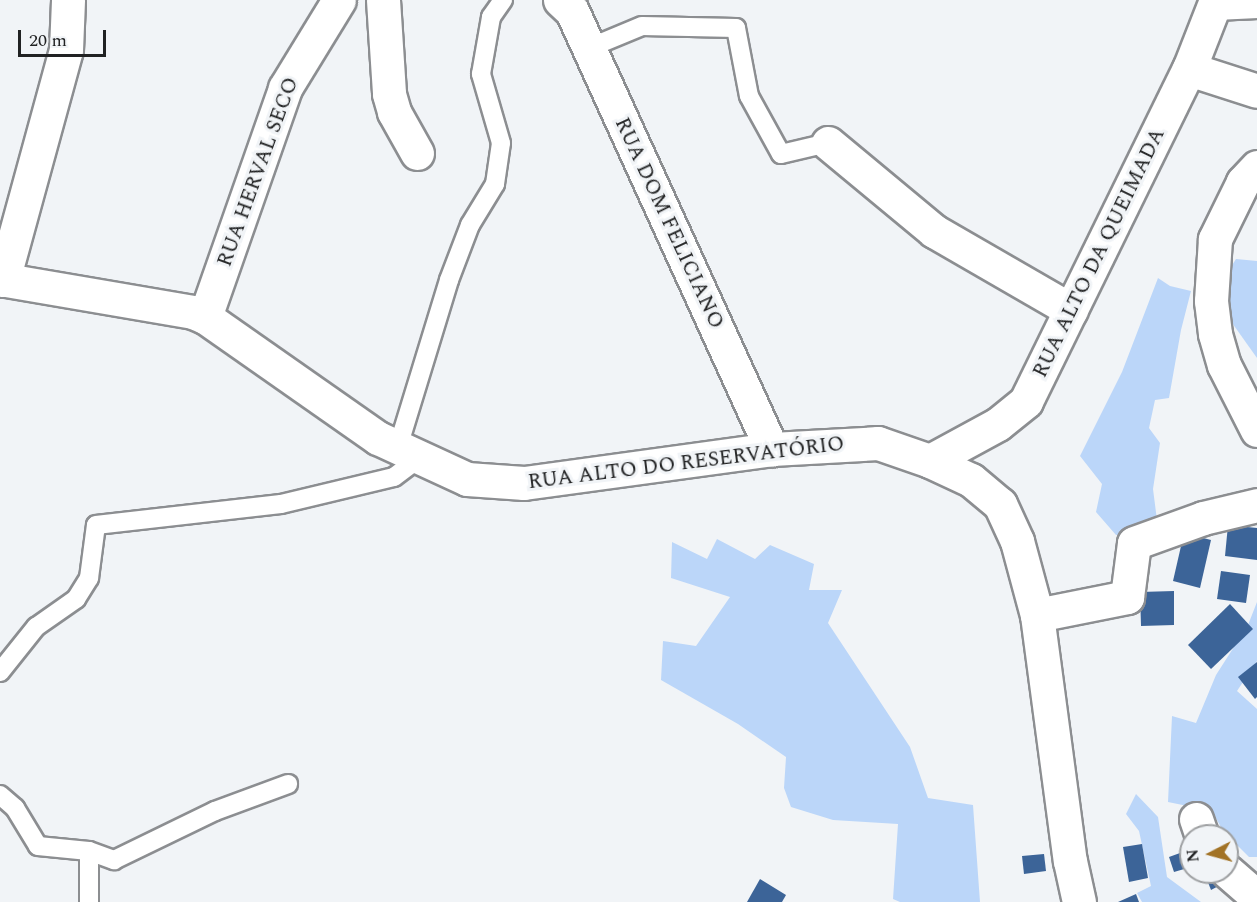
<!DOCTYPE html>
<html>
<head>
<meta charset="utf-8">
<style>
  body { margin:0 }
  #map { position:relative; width:1257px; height:902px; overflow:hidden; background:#f1f4f7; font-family:Spectral,serif }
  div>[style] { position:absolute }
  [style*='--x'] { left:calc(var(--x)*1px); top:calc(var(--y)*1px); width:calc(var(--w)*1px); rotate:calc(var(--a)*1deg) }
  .green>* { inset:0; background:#bbd6f9 }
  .building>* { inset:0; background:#3c6498 }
  .roads { filter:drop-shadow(2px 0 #8c8e91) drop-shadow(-2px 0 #8c8e91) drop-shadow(0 2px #8c8e91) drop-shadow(0 -2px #8c8e91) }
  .lane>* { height:18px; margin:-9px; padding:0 9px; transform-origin:9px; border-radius:9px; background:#fff }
  .street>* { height:33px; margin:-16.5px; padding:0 16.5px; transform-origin:16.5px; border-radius:16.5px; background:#fff }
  span { translate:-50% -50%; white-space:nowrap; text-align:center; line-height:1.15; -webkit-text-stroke:6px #f1f4f7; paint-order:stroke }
  .street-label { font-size:21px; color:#212223 }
  .north { position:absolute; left:1179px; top:824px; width:60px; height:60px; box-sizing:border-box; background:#f1f4f7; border:2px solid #9ea0a2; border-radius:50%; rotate:264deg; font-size:16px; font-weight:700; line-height:24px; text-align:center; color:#212223 }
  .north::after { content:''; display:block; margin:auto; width:21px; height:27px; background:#a27326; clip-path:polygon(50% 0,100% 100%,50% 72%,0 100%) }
  .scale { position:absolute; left:18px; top:30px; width:88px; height:27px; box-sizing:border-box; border:3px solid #212223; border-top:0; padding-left:8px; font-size:18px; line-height:21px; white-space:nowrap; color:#212223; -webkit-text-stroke:4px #f1f4f7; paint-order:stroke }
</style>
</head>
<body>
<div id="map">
  <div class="green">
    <i style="clip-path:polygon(1236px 259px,1257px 261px,1257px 358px,1225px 313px,1223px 280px)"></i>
    <i style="clip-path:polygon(1158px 278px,1170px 286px,1191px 291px,1181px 330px,1169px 398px,1155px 400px,1149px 428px,1160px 443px,1153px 489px,1158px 528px,1116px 535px,1096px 512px,1102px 484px,1080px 456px,1122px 372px)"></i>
    <i style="clip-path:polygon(717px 539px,755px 559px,770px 545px,814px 564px,809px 590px,842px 590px,828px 623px,910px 747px,928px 798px,973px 805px,980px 902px,900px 902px,893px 899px,898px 824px,833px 820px,791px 807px,784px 788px,786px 757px,738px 724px,661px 680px,663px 641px,696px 646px,730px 597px,671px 578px,672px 542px,707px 559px)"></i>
    <i style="clip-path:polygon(1257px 602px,1257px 661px,1237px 691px,1257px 709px,1257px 857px,1249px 857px,1223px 831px,1212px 811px,1168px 802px,1172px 716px,1196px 723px,1216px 675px,1248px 625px)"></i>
    <i style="clip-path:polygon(1136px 794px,1158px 817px,1167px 877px,1201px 902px,1142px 902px,1137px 893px,1151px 886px,1139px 831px,1126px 814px)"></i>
  </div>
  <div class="building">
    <i style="clip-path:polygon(1228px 525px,1257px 528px,1257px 560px,1225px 556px)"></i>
    <i style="clip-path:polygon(1184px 533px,1211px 540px,1200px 588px,1173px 581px)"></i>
    <i style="clip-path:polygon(1221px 571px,1250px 575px,1246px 603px,1217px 599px)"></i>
    <i style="clip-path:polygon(1174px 591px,1174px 625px,1141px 626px,1140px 592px)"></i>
    <i style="clip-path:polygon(1230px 604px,1253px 629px,1211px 669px,1188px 645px)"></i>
    <i style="clip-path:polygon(1257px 662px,1257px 697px,1255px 699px,1238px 677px)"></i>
    <i style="clip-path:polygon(1142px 844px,1148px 878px,1129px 882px,1123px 847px)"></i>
    <i style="clip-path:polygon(1191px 849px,1191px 867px,1174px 872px,1169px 857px)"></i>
    <i style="clip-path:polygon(1044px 854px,1046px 871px,1024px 874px,1022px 856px)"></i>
    <i style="clip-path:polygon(1204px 872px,1223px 872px,1228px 881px,1211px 890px)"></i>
    <i style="clip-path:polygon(760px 879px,786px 895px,782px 902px,747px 902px)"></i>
    <i style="clip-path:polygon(1136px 894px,1139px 902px,1118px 902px)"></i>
  </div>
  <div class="roads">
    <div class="lane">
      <i style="--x:589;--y:48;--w:57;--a:-22.5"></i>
      <i style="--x:642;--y:26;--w:94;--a:1.2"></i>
      <i style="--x:736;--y:28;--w:69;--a:79.2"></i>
      <i style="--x:749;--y:96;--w:66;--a:61.1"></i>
      <i style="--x:781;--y:154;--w:48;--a:-13.2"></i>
      <i style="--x:398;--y:447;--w:175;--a:-73"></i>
      <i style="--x:449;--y:280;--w:59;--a:-69.1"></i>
      <i style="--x:470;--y:225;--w:48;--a:-58.6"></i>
      <i style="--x:495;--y:184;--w:41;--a:-81.7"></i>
      <i style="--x:501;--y:143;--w:72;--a:-106.2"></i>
      <i style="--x:481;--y:74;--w:58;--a:-80"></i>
      <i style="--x:491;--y:17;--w:21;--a:-55"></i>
      <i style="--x:0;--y:672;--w:58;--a:-51.3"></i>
      <i style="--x:36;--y:627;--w:49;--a:-35"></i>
      <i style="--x:76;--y:599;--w:25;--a:-58"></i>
      <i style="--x:89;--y:578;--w:53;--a:-82.5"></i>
      <i style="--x:96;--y:525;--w:186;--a:-6.5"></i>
      <i style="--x:281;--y:504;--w:116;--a:-13.4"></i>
      <i style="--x:394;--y:477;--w:34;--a:-37"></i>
      <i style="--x:0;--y:795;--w:20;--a:41"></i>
      <i style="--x:15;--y:808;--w:44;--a:58.8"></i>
      <i style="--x:38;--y:846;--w:51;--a:5.6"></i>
      <i style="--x:89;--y:851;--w:27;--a:20"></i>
      <i style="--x:114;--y:860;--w:112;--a:-25.9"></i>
      <i style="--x:215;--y:811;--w:78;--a:-20.3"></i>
      <i style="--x:89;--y:902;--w:51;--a:-90"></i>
    </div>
    <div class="street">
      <i style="--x:383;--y:0;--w:94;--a:86.3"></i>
      <i style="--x:389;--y:94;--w:19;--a:74"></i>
      <i style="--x:394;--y:112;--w:47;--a:60.7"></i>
      <i style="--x:560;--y:0;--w:16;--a:43"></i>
      <i style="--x:572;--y:11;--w:482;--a:65.5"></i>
      <i style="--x:1215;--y:3;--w:42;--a:-2.7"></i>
      <i style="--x:1189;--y:69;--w:71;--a:17.9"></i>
      <i style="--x:828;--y:143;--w:138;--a:39.7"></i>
      <i style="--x:934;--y:231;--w:158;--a:30"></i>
      <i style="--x:1257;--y:167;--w:21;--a:133"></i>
      <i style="--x:1243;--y:182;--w:64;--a:116.2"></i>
      <i style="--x:1215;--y:239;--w:62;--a:93.7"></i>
      <i style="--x:1211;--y:301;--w:33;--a:83"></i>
      <i style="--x:1215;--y:334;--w:32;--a:74"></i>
      <i style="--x:1224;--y:365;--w:73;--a:63.1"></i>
      <i style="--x:0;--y:279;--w:196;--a:9.7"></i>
      <i style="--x:193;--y:312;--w:13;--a:23"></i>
      <i style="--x:205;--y:317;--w:211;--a:35"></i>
      <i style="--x:378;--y:438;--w:98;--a:24.7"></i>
      <i style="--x:467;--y:479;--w:57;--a:4"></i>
      <i style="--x:524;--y:483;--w:250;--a:-7.8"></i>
      <i style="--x:772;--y:449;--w:106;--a:-3.2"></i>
      <i style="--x:878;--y:443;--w:55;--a:19.1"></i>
      <i style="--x:930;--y:461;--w:45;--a:24.9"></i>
      <i style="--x:971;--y:480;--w:38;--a:40"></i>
      <i style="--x:1000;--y:504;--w:41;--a:65.3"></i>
      <i style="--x:1017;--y:541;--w:77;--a:74.9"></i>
      <i style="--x:1037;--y:615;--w:248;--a:82.4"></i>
      <i style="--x:1070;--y:861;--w:42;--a:77.6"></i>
      <i style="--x:3;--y:280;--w:238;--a:-74.7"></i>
      <i style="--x:66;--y:50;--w:50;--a:-87.7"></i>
      <i style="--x:205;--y:317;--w:243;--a:-70.7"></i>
      <i style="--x:285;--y:88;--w:103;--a:-58.5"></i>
      <i style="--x:930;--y:461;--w:77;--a:-28.6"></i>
      <i style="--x:998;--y:424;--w:36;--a:-39"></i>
      <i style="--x:1026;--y:401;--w:370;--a:-63.9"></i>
      <i style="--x:1189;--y:69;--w:74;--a:-68.6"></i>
      <i style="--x:1037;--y:615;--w:92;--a:-11.3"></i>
      <i style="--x:1127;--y:597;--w:54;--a:-82.6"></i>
      <i style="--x:1134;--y:543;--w:73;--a:-19.9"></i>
      <i style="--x:1203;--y:518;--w:56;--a:-13.5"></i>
      <i style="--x:1196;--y:819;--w:18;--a:71"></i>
      <i style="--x:1227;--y:871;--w:40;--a:41"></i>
    </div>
  </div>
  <div class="street-label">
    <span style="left:258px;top:172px;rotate:-70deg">RUA HERVAL SECO</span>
    <span style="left:669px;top:223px;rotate:65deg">RUA DOM FELICIANO</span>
    <span style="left:1099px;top:253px;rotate:-64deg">RUA ALTO DA QUEIMADA</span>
    <span style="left:686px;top:463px;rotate:-7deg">RUA ALTO DO RESERVATÓRIO</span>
  </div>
  <div class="north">N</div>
  <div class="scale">20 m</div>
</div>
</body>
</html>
